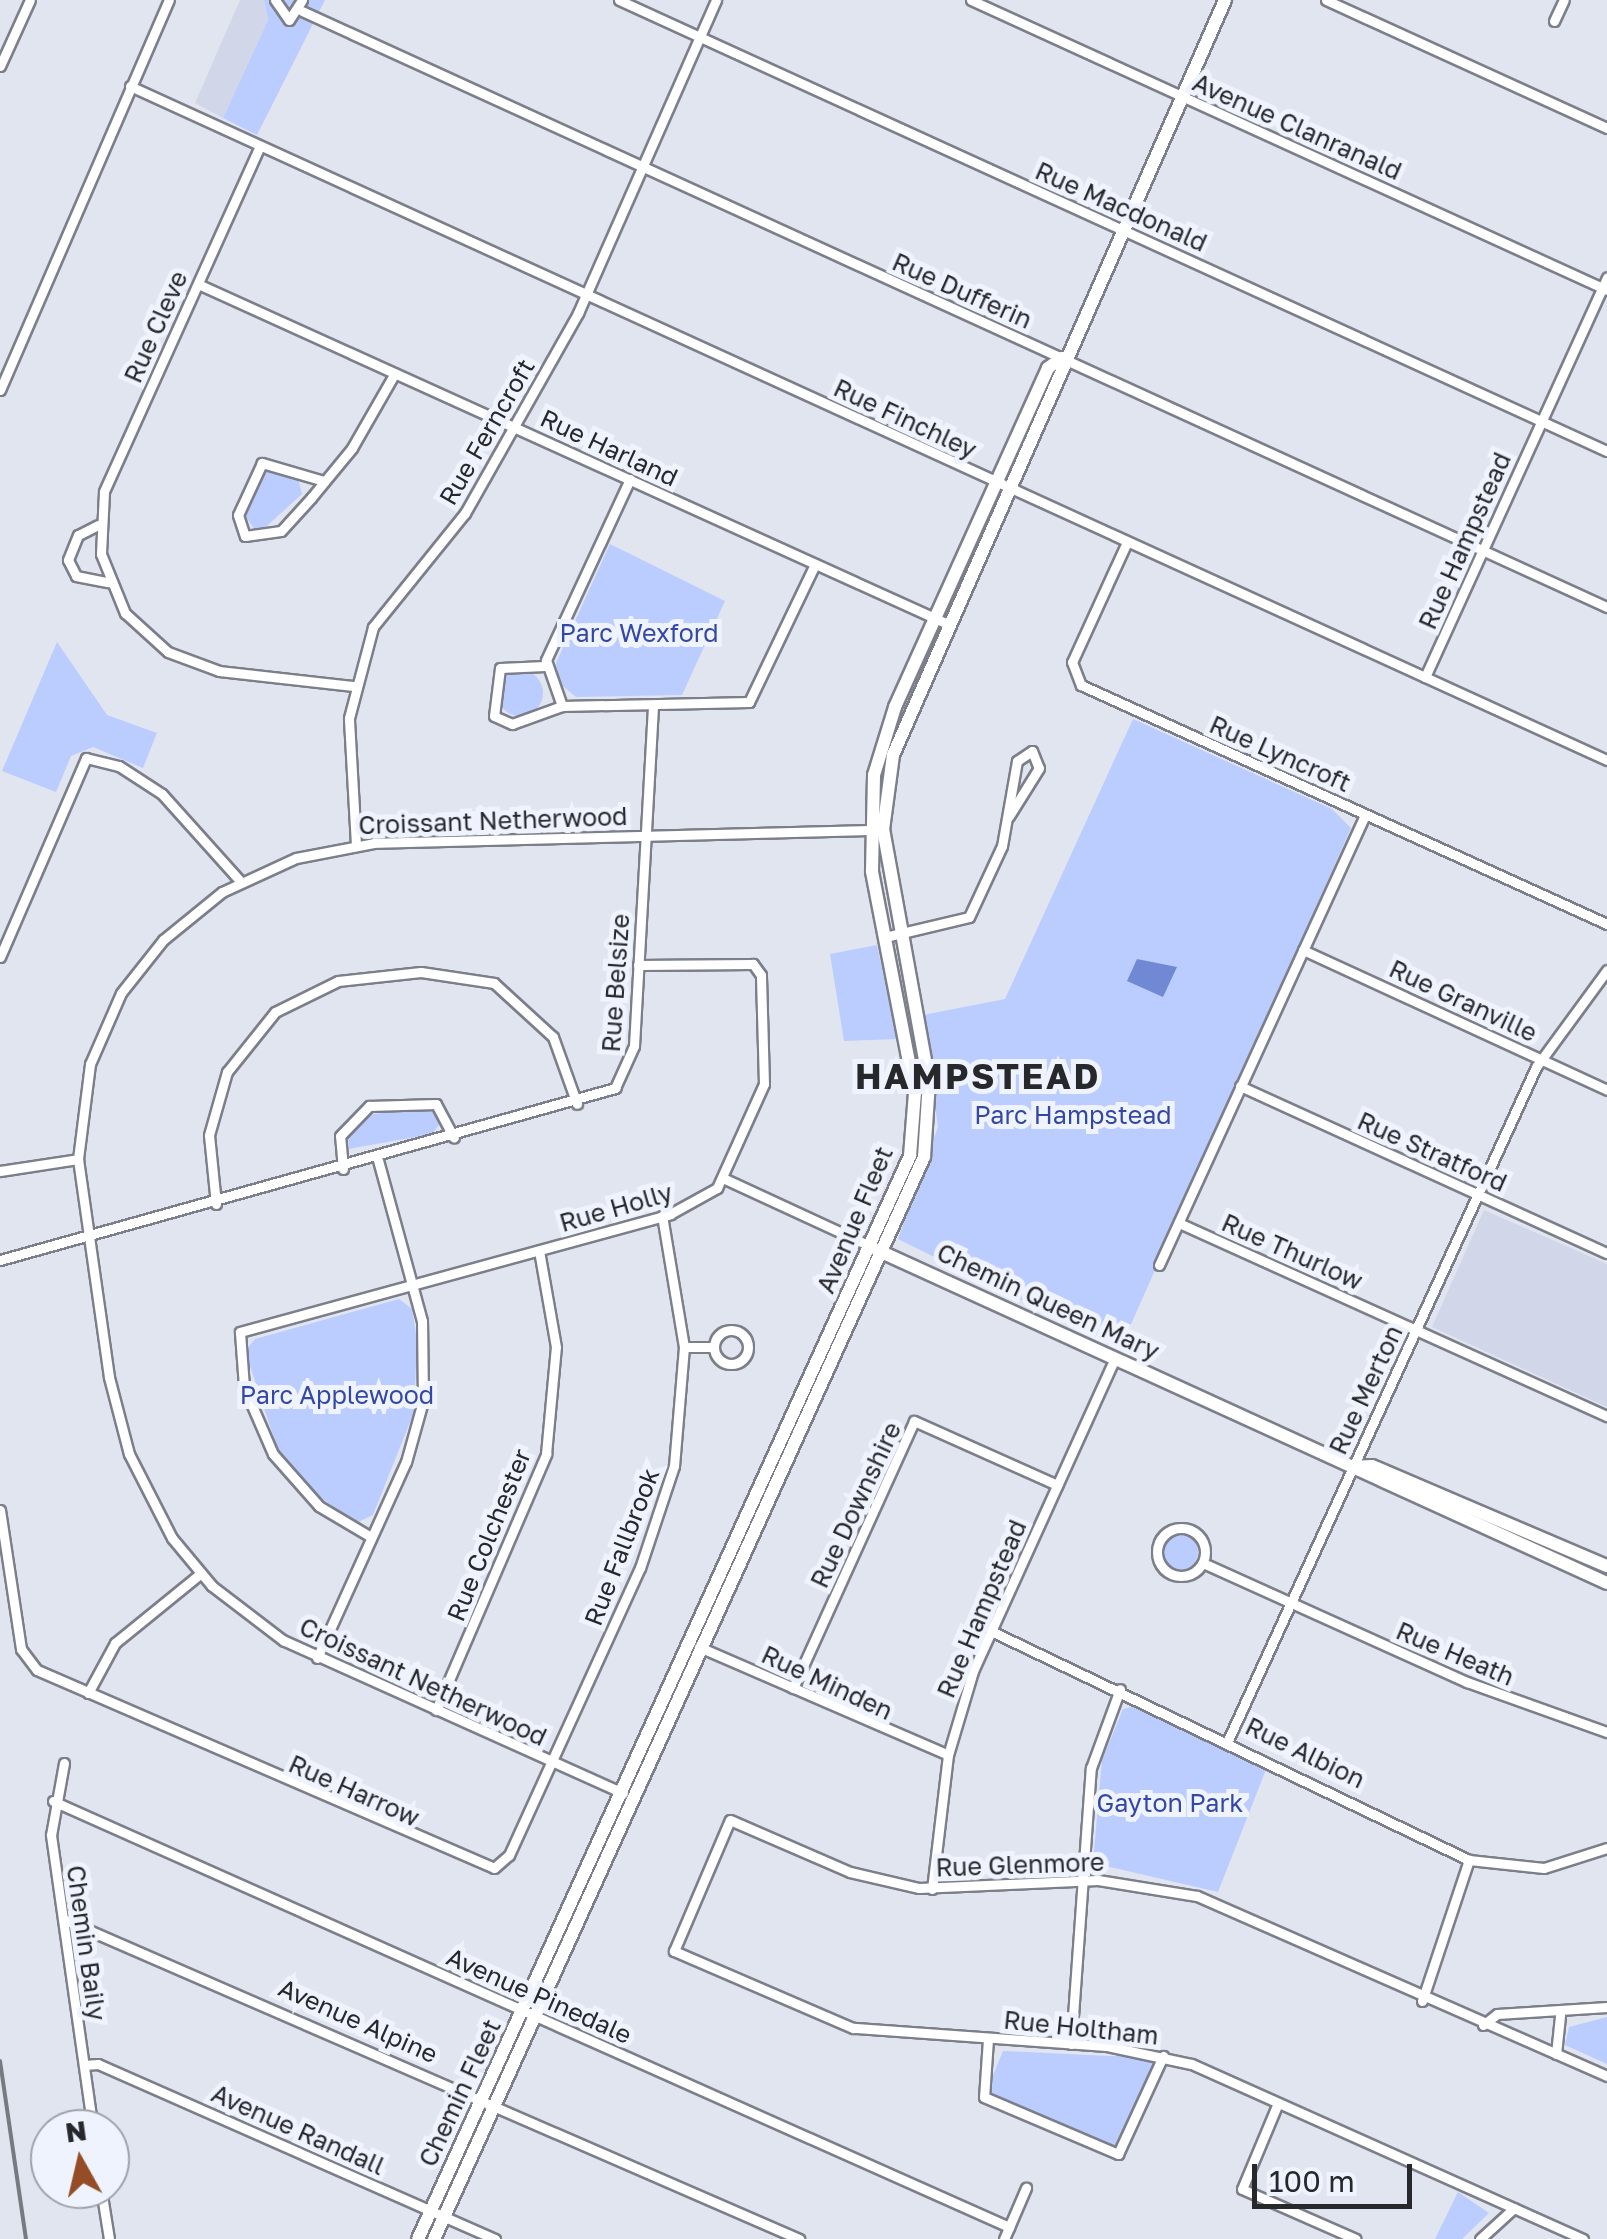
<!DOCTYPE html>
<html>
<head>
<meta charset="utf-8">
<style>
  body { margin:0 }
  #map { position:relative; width:1607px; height:2239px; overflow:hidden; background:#e1e5f0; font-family:"Golos Text",sans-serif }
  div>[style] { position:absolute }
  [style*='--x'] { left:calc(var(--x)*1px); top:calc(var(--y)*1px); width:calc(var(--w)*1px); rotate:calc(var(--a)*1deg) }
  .built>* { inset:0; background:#d1d7e8 }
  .green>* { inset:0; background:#bbccfe }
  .round { border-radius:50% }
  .water>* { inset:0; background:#7188d5 }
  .roads { filter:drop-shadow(2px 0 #7c7f89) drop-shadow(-2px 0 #7c7f89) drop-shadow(0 2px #7c7f89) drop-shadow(0 -2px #7c7f89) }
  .street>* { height:9px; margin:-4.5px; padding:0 4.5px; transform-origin:4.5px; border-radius:4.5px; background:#fff }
  .street>.ring { margin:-4.5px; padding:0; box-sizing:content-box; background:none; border:9px solid #fff; border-radius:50% }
  .secondary>* { height:12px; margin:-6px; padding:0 6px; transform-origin:6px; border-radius:6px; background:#fff }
  .rail>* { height:4px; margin:-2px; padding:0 2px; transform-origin:2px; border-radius:2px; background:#787a81 }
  span { translate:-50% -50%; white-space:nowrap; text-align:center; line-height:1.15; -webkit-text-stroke:10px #eff3fe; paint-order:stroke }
  .street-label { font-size:25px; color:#27282c }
  .park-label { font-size:25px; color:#3448a3 }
  .district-label { font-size:35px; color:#27282c; font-weight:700; letter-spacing:2.5px }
  .north { position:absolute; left:30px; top:2109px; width:100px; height:100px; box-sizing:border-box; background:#eff3fe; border:2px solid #9fa2aa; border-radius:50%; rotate:352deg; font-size:28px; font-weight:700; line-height:40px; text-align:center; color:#27282c }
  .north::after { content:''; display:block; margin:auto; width:35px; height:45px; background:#944d27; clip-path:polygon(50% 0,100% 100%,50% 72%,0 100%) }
  .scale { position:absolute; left:1252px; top:2164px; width:160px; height:45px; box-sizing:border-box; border:5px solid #27282c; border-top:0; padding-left:12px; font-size:30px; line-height:35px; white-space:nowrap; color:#27282c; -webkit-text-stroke:8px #eff3fe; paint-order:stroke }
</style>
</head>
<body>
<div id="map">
  <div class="built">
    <i style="clip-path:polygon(240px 0,264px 0,268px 20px,223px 118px,195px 103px)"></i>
    <i style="clip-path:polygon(1484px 1210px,1607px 1264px,1607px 1407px,1432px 1327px)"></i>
  </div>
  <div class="green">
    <i style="clip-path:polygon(264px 0,325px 0,257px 135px,223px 118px,268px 20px)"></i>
    <i style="clip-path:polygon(267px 468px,298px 478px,302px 494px,258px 534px,245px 516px)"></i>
    <i style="clip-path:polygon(610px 544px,725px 601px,682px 695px,576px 697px,558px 682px,556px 663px)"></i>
    <i style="clip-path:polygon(57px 642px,107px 715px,157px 733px,143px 768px,93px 747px,71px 756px,56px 792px,2px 771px)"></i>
    <i class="round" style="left:497px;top:670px;width:46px;height:46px"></i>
    <i style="clip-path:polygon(1133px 719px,1332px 809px,1351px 828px,1120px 1349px,898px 1239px,938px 1127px,923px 1015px,1005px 999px)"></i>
    <i style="clip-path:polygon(877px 945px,897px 1039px,844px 1041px,830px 954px)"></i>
    <i style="clip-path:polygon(432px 1108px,442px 1121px,432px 1134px,348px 1149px,349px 1131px,364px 1115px)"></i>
    <i style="clip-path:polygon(399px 1299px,412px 1309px,417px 1340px,414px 1412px,373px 1515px,356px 1523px,316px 1494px,277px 1447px,245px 1351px,255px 1339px)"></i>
    <i class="round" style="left:1162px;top:1534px;width:36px;height:36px"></i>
    <i style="clip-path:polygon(1135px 1706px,1267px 1767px,1218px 1892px,1093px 1863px,1102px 1760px,1123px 1709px)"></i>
    <i style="clip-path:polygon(1607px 2017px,1607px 2064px,1565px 2045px,1569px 2027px)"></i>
    <i style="clip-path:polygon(1003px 2051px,1109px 2056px,1163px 2056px,1118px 2154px,984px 2097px)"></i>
    <i style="clip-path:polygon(1458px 2192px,1489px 2213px,1462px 2239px,1435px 2239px)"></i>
  </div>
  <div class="water">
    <i style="clip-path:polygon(1137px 959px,1177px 967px,1163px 997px,1127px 981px)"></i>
  </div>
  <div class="roads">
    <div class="street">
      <i style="--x:275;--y:0;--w:24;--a:55"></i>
      <i style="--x:289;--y:20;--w:24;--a:-57"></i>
      <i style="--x:619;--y:0;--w:1086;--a:24.54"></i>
      <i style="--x:971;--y:0;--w:699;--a:24.51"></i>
      <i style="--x:1326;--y:0;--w:309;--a:24.5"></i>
      <i style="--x:302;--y:11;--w:1435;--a:24.55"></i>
      <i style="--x:1554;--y:21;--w:23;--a:-65"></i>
      <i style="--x:0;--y:66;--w:72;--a:-65.6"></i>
      <i style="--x:130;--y:86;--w:1624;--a:24.53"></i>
      <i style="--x:259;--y:148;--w:377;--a:114.3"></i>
      <i style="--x:104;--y:492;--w:62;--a:92.8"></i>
      <i style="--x:101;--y:554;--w:64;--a:67.9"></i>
      <i style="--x:125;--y:613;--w:58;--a:42.2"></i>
      <i style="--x:168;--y:652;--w:54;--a:20.4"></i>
      <i style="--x:219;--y:671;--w:135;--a:6.4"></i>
      <i style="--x:198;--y:284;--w:823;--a:24.39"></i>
      <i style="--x:0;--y:390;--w:425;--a:-66.6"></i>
      <i style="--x:630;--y:479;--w:200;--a:114.9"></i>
      <i style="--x:546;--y:660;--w:49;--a:70.8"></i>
      <i style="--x:562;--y:706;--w:187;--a:-1.2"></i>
      <i style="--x:749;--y:702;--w:153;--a:-64.4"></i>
      <i style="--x:324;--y:481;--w:65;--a:-163.8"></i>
      <i style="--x:262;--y:463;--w:57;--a:114.8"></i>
      <i style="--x:238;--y:515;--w:22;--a:72"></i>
      <i style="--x:245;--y:536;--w:36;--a:-8"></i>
      <i style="--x:281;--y:531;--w:45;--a:-47.7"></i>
      <i style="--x:311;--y:498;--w:65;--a:-50.6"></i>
      <i style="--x:352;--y:448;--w:86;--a:-60.2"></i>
      <i style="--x:98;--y:525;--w:22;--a:153"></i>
      <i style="--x:78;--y:535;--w:27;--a:112"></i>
      <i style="--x:68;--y:560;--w:18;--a:63"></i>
      <i style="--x:76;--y:576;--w:33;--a:11"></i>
      <i style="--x:1127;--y:542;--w:132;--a:114.6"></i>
      <i style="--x:1072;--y:662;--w:25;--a:69"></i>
      <i style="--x:1081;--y:685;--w:578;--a:24.44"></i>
      <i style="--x:545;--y:666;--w:45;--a:177.5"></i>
      <i style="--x:500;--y:668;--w:48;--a:97.1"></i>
      <i style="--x:494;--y:716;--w:20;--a:24"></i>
      <i style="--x:512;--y:724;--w:53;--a:-19.8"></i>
      <i style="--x:1425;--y:677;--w:439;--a:-65.5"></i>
      <i style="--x:356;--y:845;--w:127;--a:-93.2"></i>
      <i style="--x:349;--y:718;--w:94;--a:-75.2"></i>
      <i style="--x:373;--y:627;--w:146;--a:-51.1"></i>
      <i style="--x:465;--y:513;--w:230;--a:-60.5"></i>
      <i style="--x:578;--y:313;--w:342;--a:-66.2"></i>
      <i style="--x:885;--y:937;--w:86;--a:-13.4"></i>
      <i style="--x:969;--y:917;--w:78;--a:-65.1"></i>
      <i style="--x:1002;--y:846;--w:86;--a:-80"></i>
      <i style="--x:1017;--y:761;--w:18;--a:-34"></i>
      <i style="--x:1032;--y:751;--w:18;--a:68"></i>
      <i style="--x:1039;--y:768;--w:57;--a:122"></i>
      <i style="--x:1303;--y:950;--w:335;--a:24.7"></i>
      <i style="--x:0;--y:957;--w:217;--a:-66.6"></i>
      <i style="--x:86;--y:758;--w:34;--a:14"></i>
      <i style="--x:119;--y:766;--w:51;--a:33.1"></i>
      <i style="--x:162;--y:794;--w:117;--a:48.1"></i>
      <i style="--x:1240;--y:1086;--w:403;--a:24.5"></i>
      <i style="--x:343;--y:1169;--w:33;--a:-95"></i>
      <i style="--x:340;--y:1136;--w:42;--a:-46"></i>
      <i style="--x:369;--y:1106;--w:67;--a:-1.7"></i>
      <i style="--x:436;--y:1104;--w:38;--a:62"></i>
      <i style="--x:0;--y:1171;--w:79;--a:-8.7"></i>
      <i style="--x:725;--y:1179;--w:160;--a:24.8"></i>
      <i style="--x:216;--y:1204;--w:69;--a:-95.8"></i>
      <i style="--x:209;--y:1135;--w:66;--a:-74.1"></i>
      <i style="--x:227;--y:1072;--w:77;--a:-51.3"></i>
      <i style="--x:275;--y:1012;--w:70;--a:-26.2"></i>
      <i style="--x:338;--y:981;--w:83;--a:-6.2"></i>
      <i style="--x:421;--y:972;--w:74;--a:8.6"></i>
      <i style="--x:494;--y:983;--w:80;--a:42.5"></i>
      <i style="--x:553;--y:1037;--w:71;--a:70.3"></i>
      <i style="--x:1179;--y:1223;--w:470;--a:24.3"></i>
      <i style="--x:0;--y:1260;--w:639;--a:-15.62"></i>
      <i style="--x:615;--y:1088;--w:46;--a:-65.7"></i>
      <i style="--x:634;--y:1046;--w:341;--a:-86.8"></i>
      <i style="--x:1159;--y:1265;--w:495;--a:-65.4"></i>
      <i class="ring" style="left:714px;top:1330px;width:25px;height:25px"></i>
      <i style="--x:684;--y:1347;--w:30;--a:0"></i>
      <i style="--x:0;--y:1510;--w:141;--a:81.4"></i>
      <i style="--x:21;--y:1649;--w:26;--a:53"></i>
      <i style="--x:37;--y:1670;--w:498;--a:23.4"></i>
      <i style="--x:494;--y:1868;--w:20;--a:-41"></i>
      <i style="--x:509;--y:1855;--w:315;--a:-65.5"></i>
      <i style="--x:640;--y:1568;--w:108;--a:-71.6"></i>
      <i style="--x:674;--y:1466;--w:119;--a:-85.2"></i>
      <i style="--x:684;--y:1347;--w:133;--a:-99.5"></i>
      <i class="ring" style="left:1157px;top:1528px;width:39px;height:39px"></i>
      <i style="--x:371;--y:1537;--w:61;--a:-149.2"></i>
      <i style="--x:319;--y:1506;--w:69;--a:-131.5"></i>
      <i style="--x:273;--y:1454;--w:73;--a:-113.4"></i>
      <i style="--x:244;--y:1387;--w:55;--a:-94.2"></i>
      <i style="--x:240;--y:1332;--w:446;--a:-15.3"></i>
      <i style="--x:670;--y:1214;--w:54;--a:-29"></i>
      <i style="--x:717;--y:1188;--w:114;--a:-65.7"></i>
      <i style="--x:764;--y:1084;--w:109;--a:-91.6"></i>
      <i style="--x:761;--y:975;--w:14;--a:-126"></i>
      <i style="--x:753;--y:964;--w:115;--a:179.5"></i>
      <i style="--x:1203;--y:1563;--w:290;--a:24.3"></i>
      <i style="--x:1467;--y:1682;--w:149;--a:19.7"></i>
      <i style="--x:991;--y:1631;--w:530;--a:25.6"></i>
      <i style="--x:1469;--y:1860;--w:75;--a:6.1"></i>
      <i style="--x:1544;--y:1868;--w:66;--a:-17.6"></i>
      <i style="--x:699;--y:1647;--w:271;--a:23.4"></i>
      <i style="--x:317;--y:1658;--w:215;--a:-65.6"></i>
      <i style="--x:406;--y:1462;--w:63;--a:-74.4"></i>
      <i style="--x:423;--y:1401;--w:80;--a:-90.7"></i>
      <i style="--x:422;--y:1321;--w:167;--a:-105.3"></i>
      <i style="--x:793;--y:1688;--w:293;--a:-65.6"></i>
      <i style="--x:914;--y:1421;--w:157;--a:24.1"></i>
      <i style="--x:88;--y:1693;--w:57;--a:-61.6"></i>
      <i style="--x:115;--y:1643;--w:109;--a:-39.1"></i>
      <i style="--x:436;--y:1710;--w:279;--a:-66.7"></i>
      <i style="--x:546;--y:1454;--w:107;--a:-84.7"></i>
      <i style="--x:556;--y:1347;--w:97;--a:-100"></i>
      <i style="--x:1229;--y:1738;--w:738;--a:-65.41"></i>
      <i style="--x:1536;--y:1067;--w:120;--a:-53.8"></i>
      <i style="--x:64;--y:1763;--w:73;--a:100.2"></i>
      <i style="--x:51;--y:1835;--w:297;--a:81.9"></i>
      <i style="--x:623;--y:1793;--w:372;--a:-155.8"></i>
      <i style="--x:284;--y:1641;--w:91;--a:-142.6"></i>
      <i style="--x:212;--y:1586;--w:62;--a:-129.8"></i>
      <i style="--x:172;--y:1538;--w:94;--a:-117.1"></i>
      <i style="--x:129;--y:1454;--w:80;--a:-104.6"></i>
      <i style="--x:109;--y:1377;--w:220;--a:-98.1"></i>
      <i style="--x:78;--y:1159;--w:96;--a:-82.8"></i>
      <i style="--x:90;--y:1064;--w:77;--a:-66.4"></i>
      <i style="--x:121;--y:993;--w:68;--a:-51.6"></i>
      <i style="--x:163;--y:940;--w:76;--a:-39.1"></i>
      <i style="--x:222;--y:892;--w:81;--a:-24.7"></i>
      <i style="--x:296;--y:858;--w:79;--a:-10.9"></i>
      <i style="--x:374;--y:843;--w:501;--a:-1.49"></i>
      <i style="--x:53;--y:1801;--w:1047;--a:24.02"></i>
      <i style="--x:932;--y:1889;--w:135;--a:-83.2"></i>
      <i style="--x:948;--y:1755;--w:88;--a:-73.4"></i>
      <i style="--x:973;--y:1671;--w:344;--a:-65.6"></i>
      <i style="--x:63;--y:1919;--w:803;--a:23.5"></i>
      <i style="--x:1422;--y:2001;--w:149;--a:-71.6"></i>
      <i style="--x:1483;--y:2025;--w:18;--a:-38"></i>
      <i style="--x:1497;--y:2014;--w:110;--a:-3.6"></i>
      <i style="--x:988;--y:2039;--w:58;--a:93.9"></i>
      <i style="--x:984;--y:2097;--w:146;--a:23"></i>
      <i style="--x:1118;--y:2154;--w:108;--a:-65.3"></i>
      <i style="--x:1071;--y:2044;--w:277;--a:-85.9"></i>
      <i style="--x:1091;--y:1768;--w:84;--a:-69.8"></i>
      <i style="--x:1556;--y:2054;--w:39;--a:-84"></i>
      <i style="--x:84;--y:2065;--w:14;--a:-4"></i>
      <i style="--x:98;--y:2064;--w:434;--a:23.8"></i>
      <i style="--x:1278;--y:2103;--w:93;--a:112.7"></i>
      <i style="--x:1242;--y:2189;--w:124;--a:23.7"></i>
      <i style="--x:101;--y:2189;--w:51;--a:80.9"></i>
      <i style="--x:1004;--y:2239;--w:56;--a:-66.7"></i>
      <i style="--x:1480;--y:2239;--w:46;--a:-42.4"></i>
      <i style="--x:1583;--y:2239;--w:429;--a:-155.9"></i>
      <i style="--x:1191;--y:2064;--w:87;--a:-168"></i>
      <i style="--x:1106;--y:2046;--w:254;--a:-175.9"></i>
      <i style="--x:853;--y:2028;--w:195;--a:-156.7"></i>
      <i style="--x:674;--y:1951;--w:142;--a:-66.9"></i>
      <i style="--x:730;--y:1820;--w:131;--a:23.4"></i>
      <i style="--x:850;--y:1872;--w:71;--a:13.1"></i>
      <i style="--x:919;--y:1888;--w:179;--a:-2.6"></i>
      <i style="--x:1098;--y:1880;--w:100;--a:9.2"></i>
      <i style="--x:1197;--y:1896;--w:448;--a:23.7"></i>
    </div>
    <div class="secondary">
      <i style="--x:877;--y:1250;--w:802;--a:24.52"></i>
      <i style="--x:1353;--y:1467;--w:19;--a:-3"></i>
      <i style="--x:1372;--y:1466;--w:255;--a:23.1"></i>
      <i style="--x:418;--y:2239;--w:1190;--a:-65.57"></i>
      <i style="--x:910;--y:1156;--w:63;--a:-85.5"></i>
      <i style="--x:915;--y:1093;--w:226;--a:-101"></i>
      <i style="--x:872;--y:871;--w:96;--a:-88.8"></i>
      <i style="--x:874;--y:775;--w:71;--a:-72.8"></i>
      <i style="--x:895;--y:707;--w:372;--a:-65.7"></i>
      <i style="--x:1048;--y:368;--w:17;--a:-36"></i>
      <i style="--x:434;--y:2239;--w:1188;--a:-65.64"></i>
      <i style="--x:924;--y:1157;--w:75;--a:-86.2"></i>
      <i style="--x:929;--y:1082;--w:256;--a:-100.3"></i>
      <i style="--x:883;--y:830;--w:76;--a:-82.4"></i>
      <i style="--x:893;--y:755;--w:825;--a:-66.26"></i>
    </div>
  </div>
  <div class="rail">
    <i style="--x:0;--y:2061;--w:180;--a:81.7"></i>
  </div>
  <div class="street-label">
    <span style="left:1297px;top:127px;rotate:24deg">Avenue Clanranald</span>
    <span style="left:1121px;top:207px;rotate:24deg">Rue Macdonald</span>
    <span style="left:962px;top:291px;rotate:24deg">Rue Dufferin</span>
    <span style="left:156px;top:327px;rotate:-66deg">Rue Cleve</span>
    <span style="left:905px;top:419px;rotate:25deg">Rue Finchley</span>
    <span style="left:487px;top:432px;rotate:-60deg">Rue Ferncroft</span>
    <span style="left:609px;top:448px;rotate:25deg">Rue Harland</span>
    <span style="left:1465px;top:541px;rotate:-66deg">Rue Hampstead</span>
    <span style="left:1280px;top:754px;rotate:24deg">Rue Lyncroft</span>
    <span style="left:493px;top:821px;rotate:-2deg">Croissant Netherwood</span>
    <span style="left:616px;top:983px;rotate:-86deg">Rue Belsize</span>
    <span style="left:1463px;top:1001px;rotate:25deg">Rue Granville</span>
    <span style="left:1432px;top:1152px;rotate:24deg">Rue Stratford</span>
    <span style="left:616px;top:1208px;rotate:-16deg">Rue Holly</span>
    <span style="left:855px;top:1220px;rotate:-67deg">Avenue Fleet</span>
    <span style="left:1292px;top:1252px;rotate:24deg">Rue Thurlow</span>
    <span style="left:1048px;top:1302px;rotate:25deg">Chemin Queen Mary</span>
    <span style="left:1366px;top:1390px;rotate:-65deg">Rue Merton</span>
    <span style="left:856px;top:1505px;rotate:-65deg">Rue Downshire</span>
    <span style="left:489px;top:1535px;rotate:-68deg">Rue Colchester</span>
    <span style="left:622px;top:1547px;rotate:-69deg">Rue Fallbrook</span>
    <span style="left:982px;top:1609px;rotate:-67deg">Rue Hampstead</span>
    <span style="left:1455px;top:1654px;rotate:23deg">Rue Heath</span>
    <span style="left:423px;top:1682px;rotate:25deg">Croissant Netherwood</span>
    <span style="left:827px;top:1683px;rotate:25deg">Rue Minden</span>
    <span style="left:1305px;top:1753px;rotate:26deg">Rue Albion</span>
    <span style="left:354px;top:1791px;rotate:24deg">Rue Harrow</span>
    <span style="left:1020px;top:1865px;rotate:-2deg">Rue Glenmore</span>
    <span style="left:86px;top:1943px;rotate:82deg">Chemin Baily</span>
    <span style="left:539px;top:1996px;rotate:24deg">Avenue Pinedale</span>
    <span style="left:358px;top:2021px;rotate:24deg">Avenue Alpine</span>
    <span style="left:1081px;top:2028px;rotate:6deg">Rue Holtham</span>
    <span style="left:460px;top:2093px;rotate:-65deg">Chemin Fleet</span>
    <span style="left:298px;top:2130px;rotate:24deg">Avenue Randall</span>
  </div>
  <div class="park-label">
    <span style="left:639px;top:633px">Parc Wexford</span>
    <span style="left:1073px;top:1115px">Parc Hampstead</span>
    <span style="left:337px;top:1395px">Parc Applewood</span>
    <span style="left:1170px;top:1803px">Gayton Park</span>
  </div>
  <div class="district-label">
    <span style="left:978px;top:1076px">HAMPSTEAD</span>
  </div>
  <div class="north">N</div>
  <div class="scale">100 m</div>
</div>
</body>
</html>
